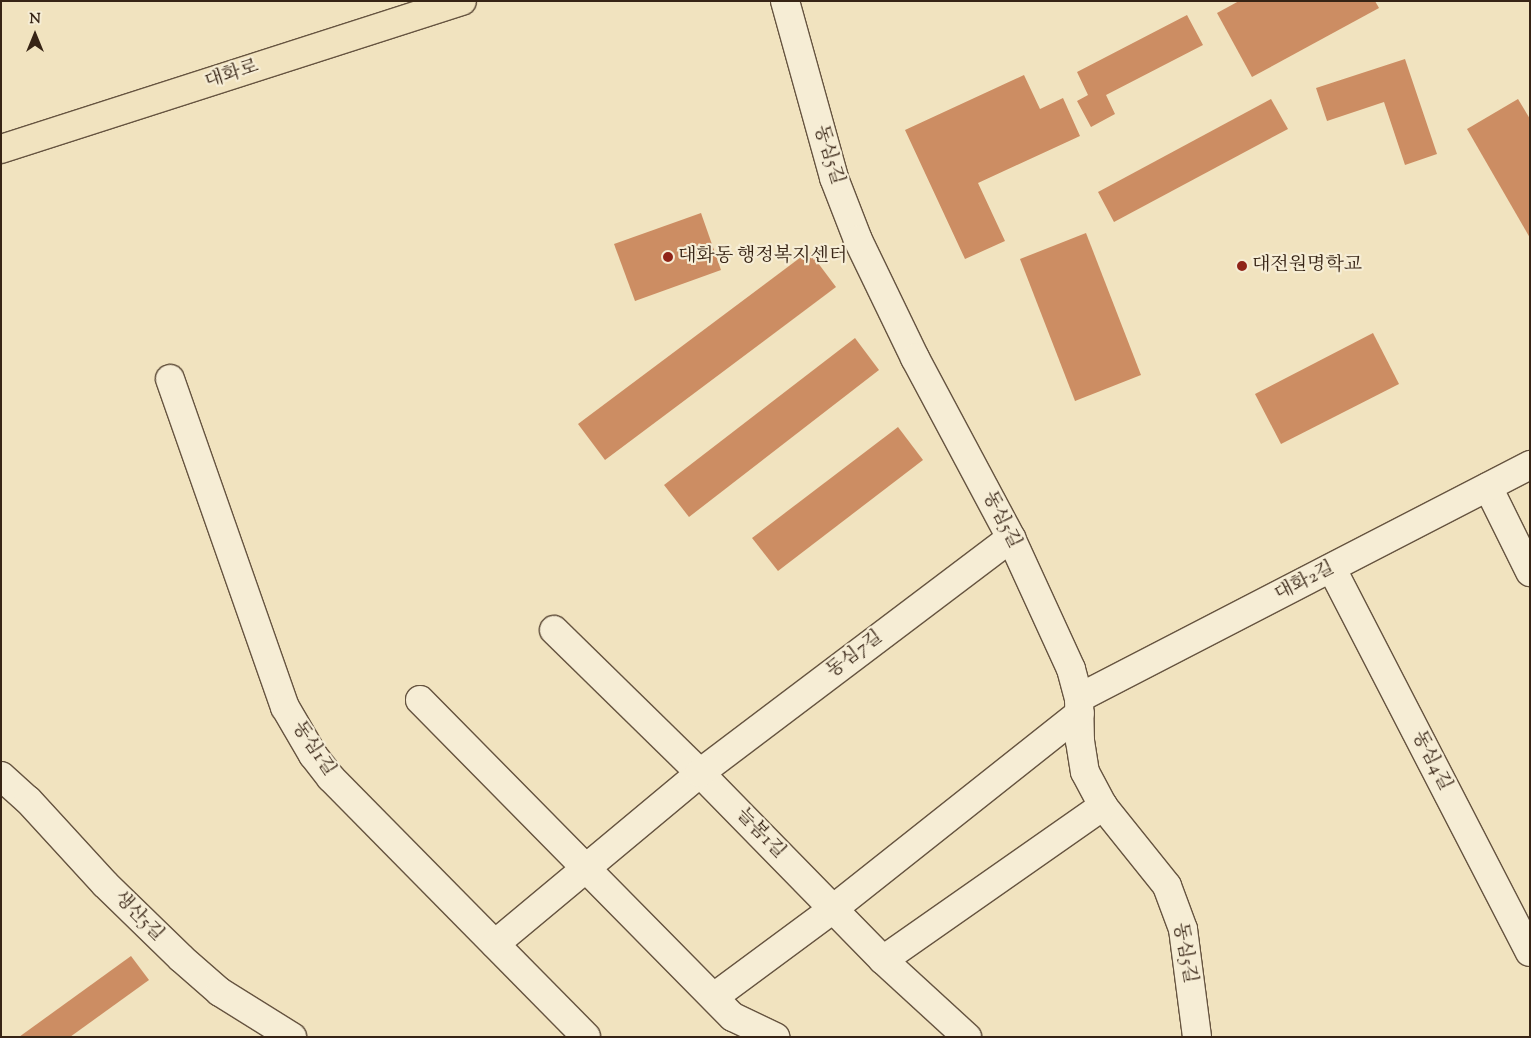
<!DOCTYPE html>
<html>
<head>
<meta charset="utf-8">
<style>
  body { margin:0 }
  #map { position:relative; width:1531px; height:1038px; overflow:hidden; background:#f1e3bf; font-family:"Sorts Mill Goudy","Noto Serif KR",serif }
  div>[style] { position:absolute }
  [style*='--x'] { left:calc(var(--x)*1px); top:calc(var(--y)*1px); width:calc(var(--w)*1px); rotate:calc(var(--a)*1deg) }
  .building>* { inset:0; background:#cc8d63 }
  .roads { filter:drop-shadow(1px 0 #665440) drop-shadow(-1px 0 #665440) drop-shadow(0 1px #665440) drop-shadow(0 -1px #665440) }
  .minor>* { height:28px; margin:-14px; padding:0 14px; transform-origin:14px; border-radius:14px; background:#f6edd5 }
  .major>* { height:28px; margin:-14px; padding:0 14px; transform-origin:14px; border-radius:14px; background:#f1e3bf }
  .dots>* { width:14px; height:14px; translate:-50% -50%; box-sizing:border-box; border:2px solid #f6edd5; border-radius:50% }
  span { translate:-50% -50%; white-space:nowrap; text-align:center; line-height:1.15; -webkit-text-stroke:4.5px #f6edd5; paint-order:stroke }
  .street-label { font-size:19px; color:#372415 }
  .poi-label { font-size:19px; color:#372415 }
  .left { translate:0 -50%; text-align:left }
  .frame { position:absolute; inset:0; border:2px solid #372415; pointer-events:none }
  .north { position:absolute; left:10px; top:10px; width:50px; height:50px; -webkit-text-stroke:4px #f6edd5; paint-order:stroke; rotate:0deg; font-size:14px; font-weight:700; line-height:20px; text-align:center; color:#372415 }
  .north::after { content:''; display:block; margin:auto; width:18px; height:22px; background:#372415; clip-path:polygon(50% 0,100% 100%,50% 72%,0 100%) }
</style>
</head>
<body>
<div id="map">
  <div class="building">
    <i style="clip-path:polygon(1239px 1px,1375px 1px,1379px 8px,1252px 77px,1217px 13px)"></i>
    <i style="clip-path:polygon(1187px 15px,1203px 45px,1106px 95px,1115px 114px,1091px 127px,1077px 101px,1088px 95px,1077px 72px)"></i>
    <i style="clip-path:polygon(1405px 59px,1437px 154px,1405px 165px,1384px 102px,1327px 121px,1316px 88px)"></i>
    <i style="clip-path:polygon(1024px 75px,1040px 109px,1063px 98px,1080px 136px,978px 183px,1005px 241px,965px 259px,905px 130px)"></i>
    <i style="clip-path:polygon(1271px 99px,1288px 129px,1114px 222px,1098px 192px)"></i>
    <i style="clip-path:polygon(1518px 99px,1530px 119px,1530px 238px,1467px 129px)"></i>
    <i style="clip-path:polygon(701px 213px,721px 270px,635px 301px,614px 244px)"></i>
    <i style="clip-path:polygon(1086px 233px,1141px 375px,1075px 401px,1020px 259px)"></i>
    <i style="clip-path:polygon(809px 251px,836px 287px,605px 460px,578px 424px)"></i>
    <i style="clip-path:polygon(1373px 333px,1399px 384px,1281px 444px,1255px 394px)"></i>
    <i style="clip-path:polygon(855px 338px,879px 370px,689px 517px,664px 485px)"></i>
    <i style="clip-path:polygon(898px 427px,923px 460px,778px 571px,752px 538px)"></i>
    <i style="clip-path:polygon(131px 956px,149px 980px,70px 1037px,19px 1037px)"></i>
  </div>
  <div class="roads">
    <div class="minor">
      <i style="--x:785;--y:1;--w:184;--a:74.5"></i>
      <i style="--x:834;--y:178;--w:66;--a:68.8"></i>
      <i style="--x:858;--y:240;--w:131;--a:64.2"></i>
      <i style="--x:915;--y:358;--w:204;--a:61.9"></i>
      <i style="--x:1011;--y:538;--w:144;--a:65.4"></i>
      <i style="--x:1071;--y:669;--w:30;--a:75"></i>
      <i style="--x:1079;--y:698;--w:43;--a:88.7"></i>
      <i style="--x:1080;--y:741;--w:31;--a:81"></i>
      <i style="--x:1085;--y:772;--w:38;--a:62"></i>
      <i style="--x:1103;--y:806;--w:102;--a:51.3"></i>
      <i style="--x:1167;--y:886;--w:46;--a:69.6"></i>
      <i style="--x:1183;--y:929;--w:109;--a:82.6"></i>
      <i style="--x:170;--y:379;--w:348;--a:70.7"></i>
      <i style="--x:285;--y:707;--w:56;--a:59.7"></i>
      <i style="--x:313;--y:755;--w:29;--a:52"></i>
      <i style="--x:331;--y:778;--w:363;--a:45.4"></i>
      <i style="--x:1488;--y:487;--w:95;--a:63.7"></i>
      <i style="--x:1332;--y:569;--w:431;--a:62.7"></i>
      <i style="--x:554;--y:630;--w:204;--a:44.4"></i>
      <i style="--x:700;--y:773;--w:262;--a:45.6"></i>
      <i style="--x:883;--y:960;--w:114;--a:42.5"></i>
      <i style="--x:1079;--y:698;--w:508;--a:-27.32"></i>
      <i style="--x:420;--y:700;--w:445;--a:45.4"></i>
      <i style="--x:733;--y:1017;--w:47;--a:25.5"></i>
      <i style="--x:1;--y:776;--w:36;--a:42"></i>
      <i style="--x:28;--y:800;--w:114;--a:47.5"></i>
      <i style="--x:105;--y:884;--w:106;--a:44.2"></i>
      <i style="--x:181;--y:958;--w:52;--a:41.1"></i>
      <i style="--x:220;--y:992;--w:85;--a:32"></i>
      <i style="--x:495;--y:944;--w:267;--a:-39.8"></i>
      <i style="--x:700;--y:773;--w:390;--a:-37.1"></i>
      <i style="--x:883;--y:960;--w:269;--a:-35"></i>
      <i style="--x:714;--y:997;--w:148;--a:-36.5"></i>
      <i style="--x:833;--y:909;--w:315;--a:-38.4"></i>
    </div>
    <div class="major">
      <i style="--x:1;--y:149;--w:484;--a:-17.8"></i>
    </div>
  </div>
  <div class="dots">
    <i style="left:668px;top:257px;background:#8f2418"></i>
    <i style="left:1242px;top:266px;background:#8f2418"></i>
  </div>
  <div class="street-label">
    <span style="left:232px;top:75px;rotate:-18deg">대화로</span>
    <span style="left:828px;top:155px;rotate:73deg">동심5길</span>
    <span style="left:1001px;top:520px;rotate:63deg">동심5길</span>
    <span style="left:1305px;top:582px;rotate:-27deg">대화2길</span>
    <span style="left:855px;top:655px;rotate:-37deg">동심7길</span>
    <span style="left:313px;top:749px;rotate:56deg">동심1길</span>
    <span style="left:1431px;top:761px;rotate:63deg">동심4길</span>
    <span style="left:760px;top:834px;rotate:46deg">늘봄1길</span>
    <span style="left:138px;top:917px;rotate:45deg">생산5길</span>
    <span style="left:1184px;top:953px;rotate:80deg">동심5길</span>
  </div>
  <div class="poi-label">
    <span class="left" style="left:678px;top:257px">대화동 행정복지센터</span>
    <span class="left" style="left:1252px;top:266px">대전원명학교</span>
  </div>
  <div class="frame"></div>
  <div class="north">N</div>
</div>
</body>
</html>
